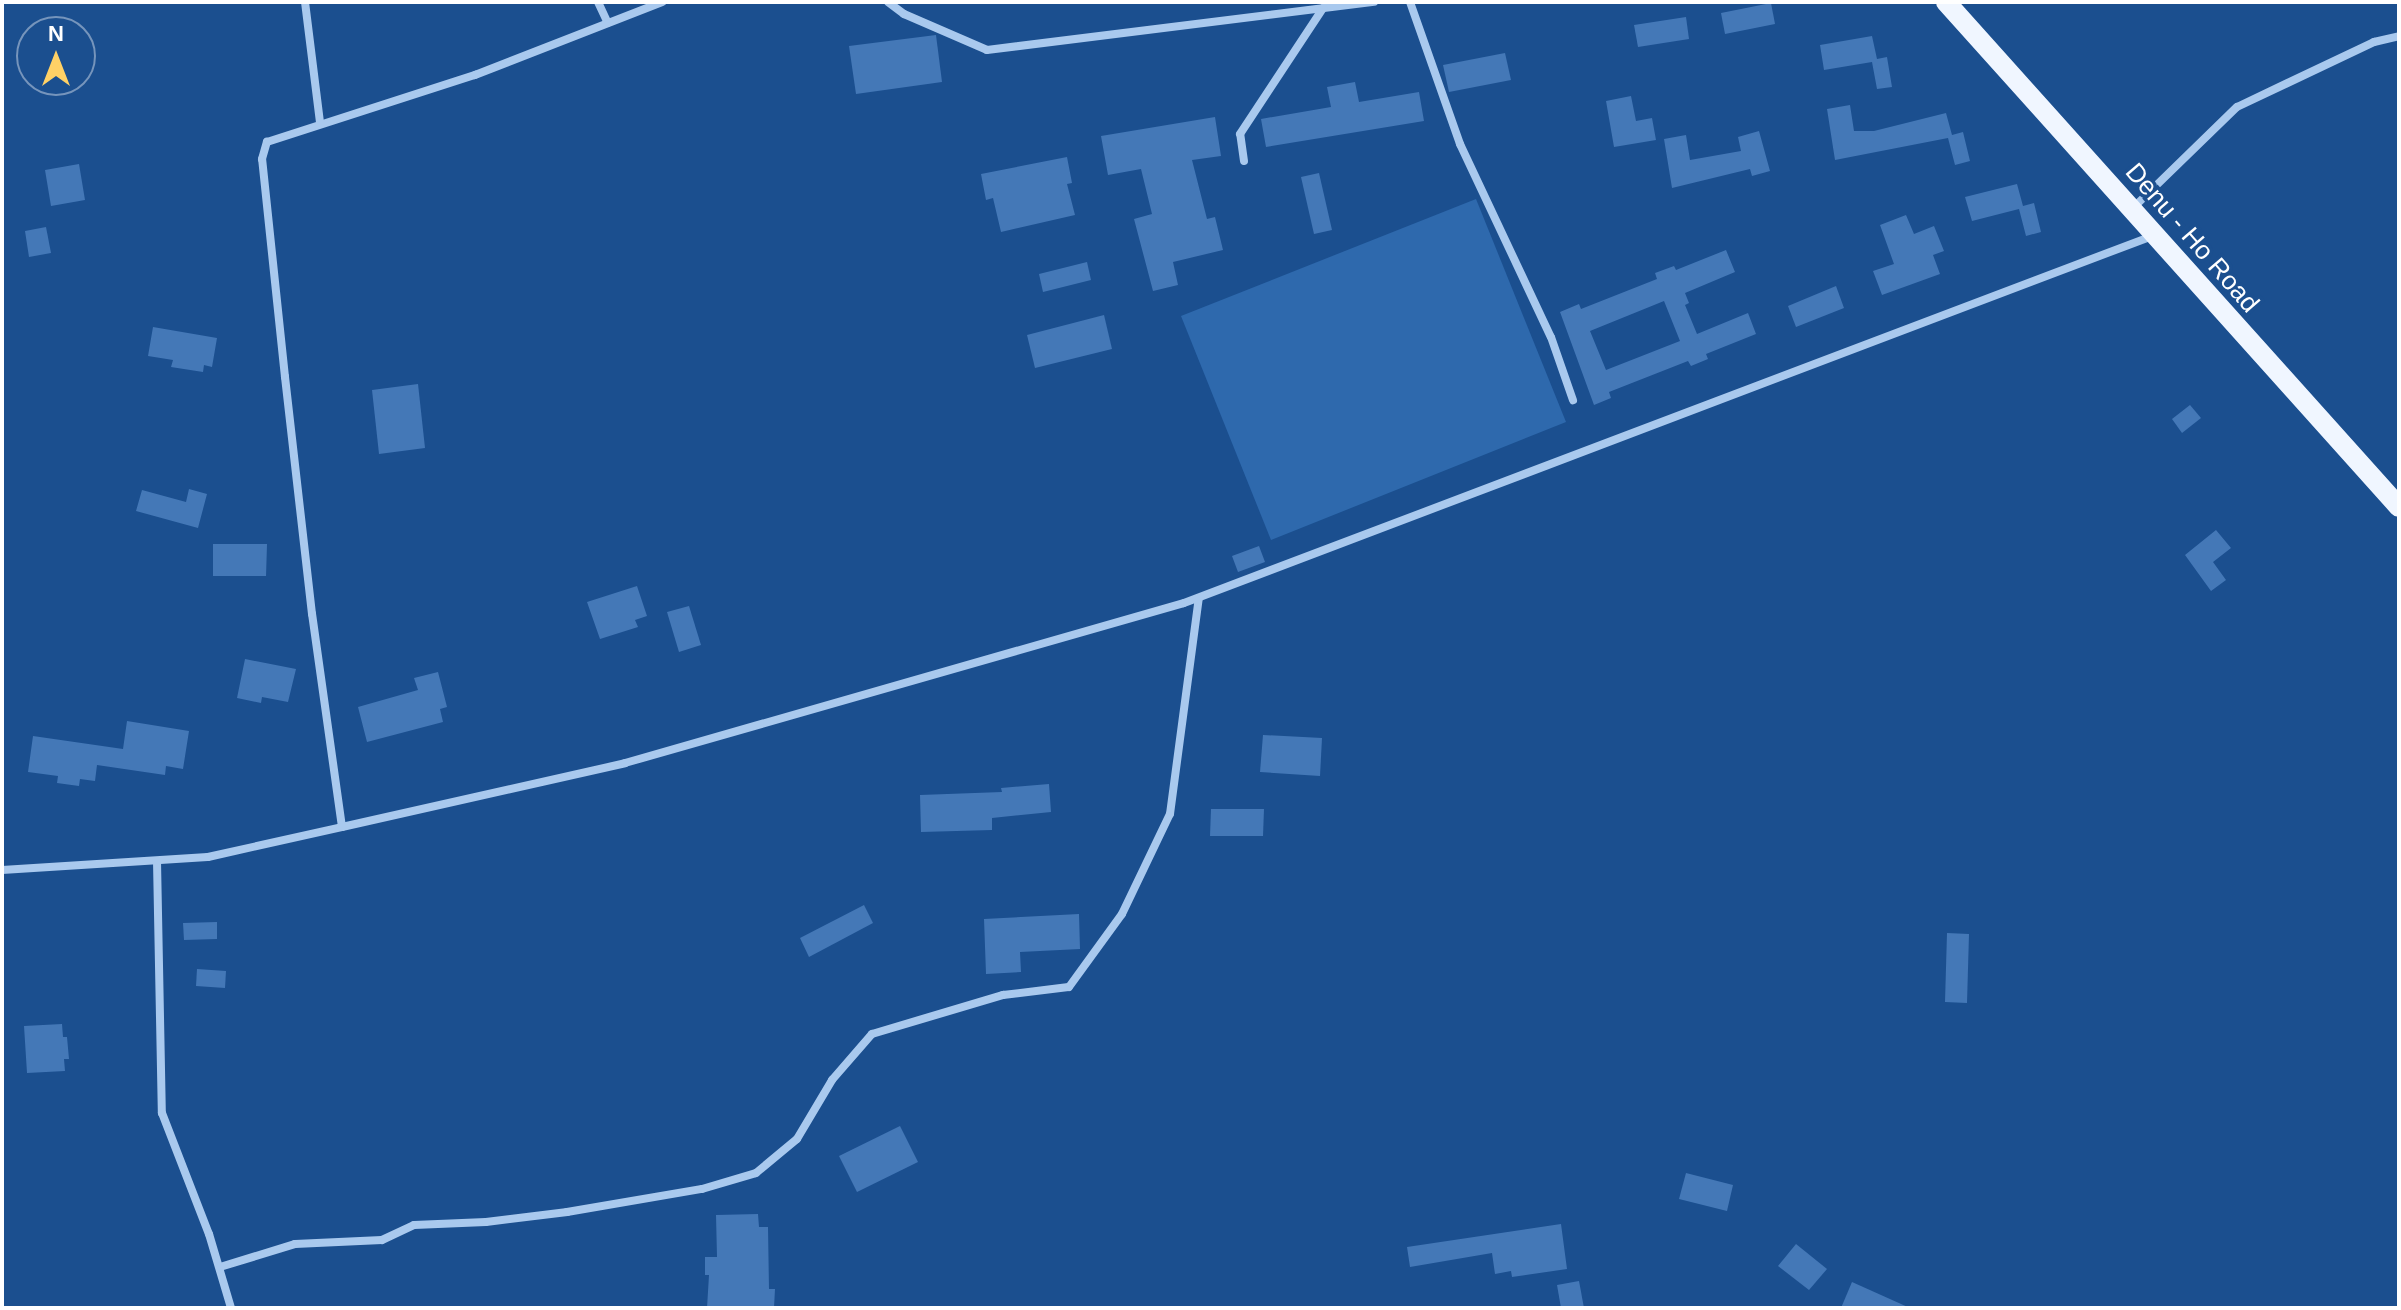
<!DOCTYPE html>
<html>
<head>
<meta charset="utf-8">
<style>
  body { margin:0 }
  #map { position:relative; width:2401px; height:1310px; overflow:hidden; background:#1b4f8f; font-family:Arial,sans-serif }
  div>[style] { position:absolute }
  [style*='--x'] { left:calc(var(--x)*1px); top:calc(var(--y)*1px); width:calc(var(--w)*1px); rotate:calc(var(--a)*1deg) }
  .green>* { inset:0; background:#2e69ad }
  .building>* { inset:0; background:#4478b7 }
  .minor>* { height:8px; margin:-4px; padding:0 4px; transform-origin:4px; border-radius:4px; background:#a9c9ee }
  .primary>* { height:20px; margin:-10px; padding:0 10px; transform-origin:10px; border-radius:10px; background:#f0f6ff }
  span { translate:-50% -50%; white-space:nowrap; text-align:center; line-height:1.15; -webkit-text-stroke:7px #1b4f8f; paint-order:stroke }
  .street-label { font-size:26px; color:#fff }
  .frame { position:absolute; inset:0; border:4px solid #fff; pointer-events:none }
  .north { position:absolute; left:16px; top:16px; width:80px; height:80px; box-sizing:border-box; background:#1b4f8f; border:2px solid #7695bc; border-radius:50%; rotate:0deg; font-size:22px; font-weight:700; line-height:32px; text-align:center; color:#fff }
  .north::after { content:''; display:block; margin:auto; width:28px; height:36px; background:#ffd166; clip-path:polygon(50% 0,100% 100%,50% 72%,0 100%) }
</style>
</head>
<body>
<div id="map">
  <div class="green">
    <i style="clip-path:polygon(1476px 199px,1566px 422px,1271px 540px,1181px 316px)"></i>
  </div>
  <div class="building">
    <i style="clip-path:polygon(1771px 3px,1775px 24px,1725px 34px,1721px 13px)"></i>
    <i style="clip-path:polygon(1686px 17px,1689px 39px,1638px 47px,1634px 25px)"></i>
    <i style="clip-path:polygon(936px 35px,942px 82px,856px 94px,849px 46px)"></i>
    <i style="clip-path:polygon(1872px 36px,1877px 59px,1887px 57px,1892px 87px,1877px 89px,1872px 62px,1824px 70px,1820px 45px)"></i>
    <i style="clip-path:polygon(1505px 53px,1511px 80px,1449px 92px,1443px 65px)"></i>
    <i style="clip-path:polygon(1355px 82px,1359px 102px,1419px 92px,1424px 121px,1266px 147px,1261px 119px,1331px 107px,1327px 87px)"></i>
    <i style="clip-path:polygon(1631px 96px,1636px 121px,1652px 118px,1656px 140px,1614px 147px,1606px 101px)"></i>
    <i style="clip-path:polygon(1850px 105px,1854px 131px,1874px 131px,1946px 113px,1952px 135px,1963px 132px,1970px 161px,1955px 165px,1948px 138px,1835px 160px,1827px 109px)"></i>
    <i style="clip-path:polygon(1215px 117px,1221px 156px,1192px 160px,1207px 219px,1215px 217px,1223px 250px,1173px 262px,1178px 285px,1153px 291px,1134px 219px,1152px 214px,1141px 169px,1108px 175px,1101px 136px)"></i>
    <i style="clip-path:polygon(1759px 131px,1770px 171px,1752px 176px,1750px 169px,1672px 188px,1664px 139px,1686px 135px,1690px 160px,1741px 151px,1738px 137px)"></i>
    <i style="clip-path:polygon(1067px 157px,1072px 183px,1067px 184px,1075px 215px,1001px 232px,993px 198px,986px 200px,981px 174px)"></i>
    <i style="clip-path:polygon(79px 164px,85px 200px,51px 206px,45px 170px)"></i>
    <i style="clip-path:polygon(1319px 173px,1332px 230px,1314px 234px,1301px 177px)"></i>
    <i style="clip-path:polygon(2017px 184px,2023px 206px,2034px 203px,2041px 232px,2026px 236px,2019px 209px,1972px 221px,1965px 197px)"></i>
    <i style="clip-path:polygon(1906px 215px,1914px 234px,1934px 226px,1944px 251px,1933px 255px,1940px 274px,1882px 295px,1873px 271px,1894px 264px,1880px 225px)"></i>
    <i style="clip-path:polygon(46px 227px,51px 253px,29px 257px,25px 231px)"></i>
    <i style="clip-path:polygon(evenodd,1726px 250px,1735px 272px,1685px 293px,1689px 303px,1685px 305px,1697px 334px,1748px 313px,1756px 334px,1706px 354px,1708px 359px,1691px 366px,1688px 361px,1609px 392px,1611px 398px,1594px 405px,1560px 312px,1579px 304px,1581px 309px,1657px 279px,1655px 273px,1674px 266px,1676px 270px,1726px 250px,1664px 301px,1680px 341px,1606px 370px,1590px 331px,1664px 301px)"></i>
    <i style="clip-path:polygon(1087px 262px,1091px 280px,1043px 292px,1039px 274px)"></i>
    <i style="clip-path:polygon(1836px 286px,1844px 308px,1796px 327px,1788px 306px)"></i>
    <i style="clip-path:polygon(1104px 315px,1112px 349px,1035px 368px,1027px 335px)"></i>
    <i style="clip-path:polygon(153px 327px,217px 338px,212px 367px,204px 365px,203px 372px,171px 367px,173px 360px,148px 356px)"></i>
    <i style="clip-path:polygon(418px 384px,425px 448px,379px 454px,372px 390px)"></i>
    <i style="clip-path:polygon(2190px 405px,2201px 418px,2182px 433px,2172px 419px)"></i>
    <i style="clip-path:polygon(189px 489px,207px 494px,198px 528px,136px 511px,142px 490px,186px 502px)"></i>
    <i style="clip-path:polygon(2216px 530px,2231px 548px,2213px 562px,2226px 580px,2211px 591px,2185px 555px)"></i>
    <i style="clip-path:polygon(213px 544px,267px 544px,266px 576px,213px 576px)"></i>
    <i style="clip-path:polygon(1259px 546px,1265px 562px,1238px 572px,1232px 556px)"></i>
    <i style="clip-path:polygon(637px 586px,647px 616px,635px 620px,638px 627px,600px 639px,587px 602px)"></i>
    <i style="clip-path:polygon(689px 606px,701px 645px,679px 652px,667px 612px)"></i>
    <i style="clip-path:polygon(245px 659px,296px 669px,288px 702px,262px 697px,261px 703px,237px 698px)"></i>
    <i style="clip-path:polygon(438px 672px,447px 707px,440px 709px,443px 722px,367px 742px,358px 707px,418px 690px,414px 678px)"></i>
    <i style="clip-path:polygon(127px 721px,189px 731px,183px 769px,166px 766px,165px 775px,97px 765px,95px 781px,80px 779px,79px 786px,57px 783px,58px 776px,28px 772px,33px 736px,123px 749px)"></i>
    <i style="clip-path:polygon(1263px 735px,1322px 738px,1320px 776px,1260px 772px)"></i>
    <i style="clip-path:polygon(1049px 784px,1051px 812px,992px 818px,992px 830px,921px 832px,920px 795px,1002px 792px,1001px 788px)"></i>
    <i style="clip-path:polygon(1211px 809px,1264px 809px,1263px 836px,1210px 836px)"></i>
    <i style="clip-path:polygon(864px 905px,873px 923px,809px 957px,800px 938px)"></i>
    <i style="clip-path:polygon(1079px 914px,1080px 949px,1020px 952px,1021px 972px,986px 974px,984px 919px)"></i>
    <i style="clip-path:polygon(217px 922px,217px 939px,184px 940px,183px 923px)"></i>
    <i style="clip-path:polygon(1947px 933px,1969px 934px,1967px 1003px,1945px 1002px)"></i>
    <i style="clip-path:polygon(197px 969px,226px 971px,225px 988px,196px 986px)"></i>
    <i style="clip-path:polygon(62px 1024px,63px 1037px,67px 1037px,69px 1059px,64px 1059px,65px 1071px,27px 1073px,24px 1026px)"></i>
    <i style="clip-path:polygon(900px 1126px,918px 1162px,857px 1192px,839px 1156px)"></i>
    <i style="clip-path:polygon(1686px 1173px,1733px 1185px,1727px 1211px,1679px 1199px)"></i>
    <i style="clip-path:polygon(758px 1214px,759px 1227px,768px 1227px,769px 1289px,775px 1289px,774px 1308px,707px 1308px,709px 1275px,705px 1275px,705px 1257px,717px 1257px,716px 1215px)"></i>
    <i style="clip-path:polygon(1561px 1224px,1567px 1269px,1512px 1277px,1511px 1271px,1495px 1274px,1492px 1253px,1410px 1267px,1407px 1247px)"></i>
    <i style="clip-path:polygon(1796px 1244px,1827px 1269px,1809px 1290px,1778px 1266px)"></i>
    <i style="clip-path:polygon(1579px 1281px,1584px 1308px,1561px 1308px,1557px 1285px)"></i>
    <i style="clip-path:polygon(1852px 1282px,1910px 1308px,1841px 1308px)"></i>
  </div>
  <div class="minor">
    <i style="--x:305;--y:2;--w:122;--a:82.9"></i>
    <i style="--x:598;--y:2;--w:23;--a:65"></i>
    <i style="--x:888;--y:2;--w:20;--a:37"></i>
    <i style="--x:904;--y:14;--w:90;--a:23.4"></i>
    <i style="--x:987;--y:50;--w:390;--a:-7.1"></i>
    <i style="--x:1410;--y:2;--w:151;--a:70.6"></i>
    <i style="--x:1460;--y:144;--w:213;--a:64.8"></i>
    <i style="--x:1551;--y:337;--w:67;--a:70.8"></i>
    <i style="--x:1244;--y:161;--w:27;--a:-98"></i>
    <i style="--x:1240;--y:134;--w:151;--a:-56.6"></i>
    <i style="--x:2133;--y:208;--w:145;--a:-44.2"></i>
    <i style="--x:2237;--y:107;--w:152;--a:-25.4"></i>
    <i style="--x:2374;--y:42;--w:26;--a:-13"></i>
    <i style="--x:342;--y:827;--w:215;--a:-98"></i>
    <i style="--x:312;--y:614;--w:239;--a:-96.5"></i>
    <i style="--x:285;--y:377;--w:219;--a:-96"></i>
    <i style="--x:262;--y:159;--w:18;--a:-74"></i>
    <i style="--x:267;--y:142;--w:219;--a:-17.9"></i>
    <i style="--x:475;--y:75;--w:201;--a:-21.3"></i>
    <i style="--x:157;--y:861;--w:252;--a:88.9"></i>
    <i style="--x:162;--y:1113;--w:130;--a:68.8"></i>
    <i style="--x:209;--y:1234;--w:77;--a:73.4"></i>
    <i style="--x:2;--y:870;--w:206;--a:-3.6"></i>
    <i style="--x:208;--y:857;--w:137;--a:-12.6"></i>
    <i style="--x:342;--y:827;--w:290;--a:-12.7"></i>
    <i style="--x:625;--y:763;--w:581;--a:-15.97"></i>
    <i style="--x:1184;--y:603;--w:1035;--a:-20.76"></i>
    <i style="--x:220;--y:1267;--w:78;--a:-17"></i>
    <i style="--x:295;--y:1244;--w:87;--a:-2.6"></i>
    <i style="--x:382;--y:1240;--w:35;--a:-25"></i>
    <i style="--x:414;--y:1225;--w:72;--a:-2.4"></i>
    <i style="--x:486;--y:1222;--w:82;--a:-7"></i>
    <i style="--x:567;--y:1212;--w:137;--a:-9.7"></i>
    <i style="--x:702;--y:1189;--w:56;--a:-16.5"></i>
    <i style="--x:756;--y:1173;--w:53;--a:-39.7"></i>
    <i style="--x:797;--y:1139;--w:69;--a:-59.3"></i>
    <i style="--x:832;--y:1080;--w:61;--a:-49"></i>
    <i style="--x:872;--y:1034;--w:137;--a:-16.6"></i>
    <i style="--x:1003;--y:995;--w:66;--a:-6.9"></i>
    <i style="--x:1069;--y:987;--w:90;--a:-54"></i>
    <i style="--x:1122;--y:914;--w:111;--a:-64.4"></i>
    <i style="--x:1170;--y:814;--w:218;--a:-82.4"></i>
  </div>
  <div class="primary">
    <i style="--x:1946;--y:2;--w:678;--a:48.11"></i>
  </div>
  <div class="street-label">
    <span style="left:2192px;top:238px;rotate:49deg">Denu - Ho Road</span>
  </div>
  <div class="frame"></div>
  <div class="north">N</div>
</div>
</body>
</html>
